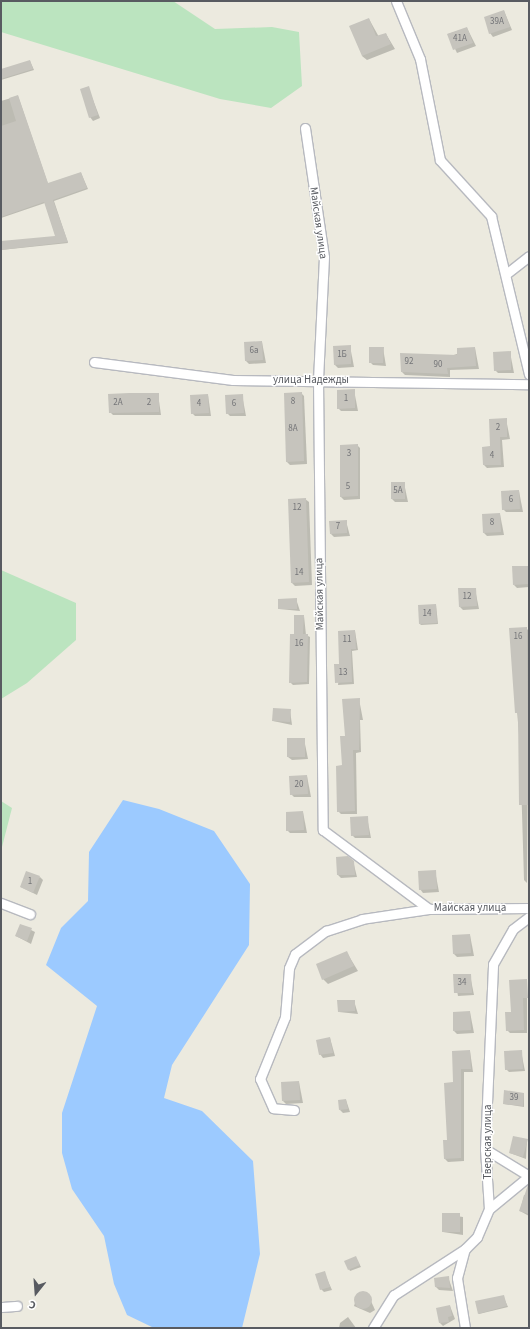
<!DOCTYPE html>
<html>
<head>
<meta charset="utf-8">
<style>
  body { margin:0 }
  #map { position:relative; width:530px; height:1329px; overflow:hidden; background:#eceadf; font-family:"Source Sans 3",sans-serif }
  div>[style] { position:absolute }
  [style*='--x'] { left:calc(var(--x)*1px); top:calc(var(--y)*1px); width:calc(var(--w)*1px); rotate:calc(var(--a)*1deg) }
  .green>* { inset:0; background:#bbe4bf }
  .water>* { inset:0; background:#9ccaff }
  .shadow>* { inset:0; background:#0003 }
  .building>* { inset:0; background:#c6c4bd }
  .round { border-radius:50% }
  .roads { filter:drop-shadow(1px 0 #b7b9bf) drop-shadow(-1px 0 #b7b9bf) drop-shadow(0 1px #b7b9bf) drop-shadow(0 -1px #b7b9bf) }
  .minor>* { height:9px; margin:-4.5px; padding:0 4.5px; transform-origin:4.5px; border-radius:4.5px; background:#fff }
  span { translate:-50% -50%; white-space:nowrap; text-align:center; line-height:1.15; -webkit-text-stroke:3px #fff; paint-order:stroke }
  .number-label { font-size:9px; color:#747578 }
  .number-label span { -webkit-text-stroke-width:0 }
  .street-label { font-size:11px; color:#585b61 }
  .frame { position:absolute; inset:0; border:2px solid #585b61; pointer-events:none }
  .north { position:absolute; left:16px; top:1273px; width:40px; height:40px; -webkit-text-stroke:3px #fff; paint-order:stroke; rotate:197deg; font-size:11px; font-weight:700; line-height:16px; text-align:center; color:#585b61 }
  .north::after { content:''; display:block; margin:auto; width:14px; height:18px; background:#585b61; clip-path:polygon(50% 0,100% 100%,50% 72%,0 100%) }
</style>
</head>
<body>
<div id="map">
  <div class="green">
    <i style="clip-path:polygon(1px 1px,173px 1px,215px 29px,272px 27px,299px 32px,302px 86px,271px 108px,220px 99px,1px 32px)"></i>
    <i style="clip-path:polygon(1px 570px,76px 603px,76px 640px,27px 683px,1px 699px)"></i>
    <i style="clip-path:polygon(1px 801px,12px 808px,2px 847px,1px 847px)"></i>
  </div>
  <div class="water">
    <i style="clip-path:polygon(123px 800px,159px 809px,214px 831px,250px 884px,249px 945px,172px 1065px,164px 1098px,202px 1111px,253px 1161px,260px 1254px,242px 1328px,154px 1328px,127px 1315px,114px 1284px,104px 1236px,72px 1189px,62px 1153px,62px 1113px,97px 1006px,46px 965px,61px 928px,88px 901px,89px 852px)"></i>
  </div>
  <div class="shadow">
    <i style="clip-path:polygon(504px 11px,512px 30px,493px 37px,490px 33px)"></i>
    <i style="clip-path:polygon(369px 19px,379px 37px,386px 34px,395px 49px,367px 60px,362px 56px)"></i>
    <i style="clip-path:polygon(467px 28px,476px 46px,457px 53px,448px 34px)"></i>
    <i style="clip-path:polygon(30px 61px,34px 70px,1px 80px,1px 70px)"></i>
    <i style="clip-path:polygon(88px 87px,100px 118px,93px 121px,90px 117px)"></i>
    <i style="clip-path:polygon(18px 96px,48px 184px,81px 173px,88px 189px,54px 201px,68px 243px,1px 250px,1px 242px,56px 237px,45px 203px,1px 218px,1px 101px)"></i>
    <i style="clip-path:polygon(262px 342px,266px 363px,249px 364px,246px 361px)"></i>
    <i style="clip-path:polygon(350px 346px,354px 367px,338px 368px,335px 365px)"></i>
    <i style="clip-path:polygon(383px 348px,386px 366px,373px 365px,370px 362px)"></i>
    <i style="clip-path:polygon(475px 348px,479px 369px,450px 370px,450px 377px,405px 375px,402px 372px)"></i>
    <i style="clip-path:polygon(510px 352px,514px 373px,498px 373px,495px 370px)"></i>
    <i style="clip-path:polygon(354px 390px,358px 411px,341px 411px,338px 408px)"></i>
    <i style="clip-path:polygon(301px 393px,304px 396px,307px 464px,290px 465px,287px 462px)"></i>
    <i style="clip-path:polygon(158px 394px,161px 415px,113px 415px,110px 412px)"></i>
    <i style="clip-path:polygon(208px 395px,211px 416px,195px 416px,192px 413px)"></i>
    <i style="clip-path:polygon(242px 395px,246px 416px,230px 416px,227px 413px)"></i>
    <i style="clip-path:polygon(506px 419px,510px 439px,502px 440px,504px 467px,487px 468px,484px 465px)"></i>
    <i style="clip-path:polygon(357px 445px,360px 448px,360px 499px,344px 500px,341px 497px)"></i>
    <i style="clip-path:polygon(404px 483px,408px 502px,395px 502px,392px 499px)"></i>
    <i style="clip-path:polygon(519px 491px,523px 512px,506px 512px,503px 509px)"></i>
    <i style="clip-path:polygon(305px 499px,309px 502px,312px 585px,295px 586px,292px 583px)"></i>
    <i style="clip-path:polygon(500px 514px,504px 535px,487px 536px,484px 533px)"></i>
    <i style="clip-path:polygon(346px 521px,350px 536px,334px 537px,331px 534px)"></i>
    <i style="clip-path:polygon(529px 567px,529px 587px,517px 588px,514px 585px)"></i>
    <i style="clip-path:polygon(475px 589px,479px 609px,463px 610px,460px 607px)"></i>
    <i style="clip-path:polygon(296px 599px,300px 611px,279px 609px)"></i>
    <i style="clip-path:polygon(436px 605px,438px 624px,421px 625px,420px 624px)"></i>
    <i style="clip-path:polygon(304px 616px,306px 635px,310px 637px,309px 684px,293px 685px,290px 682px,295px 635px)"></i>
    <i style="clip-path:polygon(526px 628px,529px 631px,527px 883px,524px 880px,520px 746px,510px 629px)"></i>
    <i style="clip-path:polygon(355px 631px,358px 650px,352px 651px,354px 684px,338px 685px,340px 665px)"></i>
    <i style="clip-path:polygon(359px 699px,363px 720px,360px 720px,361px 752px,356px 753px,357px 814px,341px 814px,338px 811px,346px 737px)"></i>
    <i style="clip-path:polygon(290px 710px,292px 725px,273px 721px)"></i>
    <i style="clip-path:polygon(304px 739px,308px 759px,292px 760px,288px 757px)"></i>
    <i style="clip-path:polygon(307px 776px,311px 797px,294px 797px,291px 794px)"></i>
    <i style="clip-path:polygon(303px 812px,307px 833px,290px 833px,287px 830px)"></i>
    <i style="clip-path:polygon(367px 817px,371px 838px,355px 838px,352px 835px)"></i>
    <i style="clip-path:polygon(353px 861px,357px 877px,341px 878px,338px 875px)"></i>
    <i style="clip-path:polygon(435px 871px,439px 892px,423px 893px,420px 889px)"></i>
    <i style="clip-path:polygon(40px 877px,43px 880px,37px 895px,21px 887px)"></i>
    <i style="clip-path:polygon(21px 925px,35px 932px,31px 944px,16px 936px)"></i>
    <i style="clip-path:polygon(470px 935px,474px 956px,457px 957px,454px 954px)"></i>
    <i style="clip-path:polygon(347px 953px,358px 971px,328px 984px,323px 979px)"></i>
    <i style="clip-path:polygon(454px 975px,470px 975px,474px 995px,458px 996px)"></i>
    <i style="clip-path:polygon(527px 980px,527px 1033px,510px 1033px,507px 1030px,512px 1013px)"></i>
    <i style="clip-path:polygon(354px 1001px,358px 1014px,339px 1012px)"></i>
    <i style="clip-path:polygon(470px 1012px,474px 1033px,457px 1034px,454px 1031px)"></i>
    <i style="clip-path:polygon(330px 1038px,335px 1056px,323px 1058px,320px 1054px)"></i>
    <i style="clip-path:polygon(470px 1051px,473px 1072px,464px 1072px,464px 1161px,448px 1162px,445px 1159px,455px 1083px,453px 1052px)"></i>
    <i style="clip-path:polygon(521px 1051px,525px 1071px,509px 1072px,506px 1069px)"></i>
    <i style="clip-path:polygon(299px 1082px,303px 1103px,286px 1104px,283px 1101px)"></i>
    <i style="clip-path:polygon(524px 1093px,524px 1107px,504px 1104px)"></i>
    <i style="clip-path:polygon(346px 1100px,350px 1112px,343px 1113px,340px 1110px)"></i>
    <i style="clip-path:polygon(527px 1140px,526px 1159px,510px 1153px)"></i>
    <i style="clip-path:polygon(524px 1195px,529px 1196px,529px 1216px,520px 1211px)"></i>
    <i style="clip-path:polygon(443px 1214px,463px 1217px,463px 1235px,443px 1232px)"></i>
    <i style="clip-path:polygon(356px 1258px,361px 1267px,350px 1271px,349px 1269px)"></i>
    <i style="clip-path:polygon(324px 1272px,332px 1290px,324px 1292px,321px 1289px)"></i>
    <i style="clip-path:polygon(448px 1277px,453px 1291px,439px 1290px,436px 1287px)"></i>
    <i style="clip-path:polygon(367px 1292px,375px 1310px,370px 1313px,354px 1306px,358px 1293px)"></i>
    <i style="clip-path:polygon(503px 1296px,508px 1307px,479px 1314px,476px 1302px)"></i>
    <i style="clip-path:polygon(450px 1306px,455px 1319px,443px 1326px,440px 1323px)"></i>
    <i style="clip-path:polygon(348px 1317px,356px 1328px,339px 1328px,340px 1323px)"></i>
  </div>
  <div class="building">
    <i style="clip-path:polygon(504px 10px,510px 27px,489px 34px,484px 17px)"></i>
    <i style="clip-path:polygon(369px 18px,376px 36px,386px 33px,391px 44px,362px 56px,349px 26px)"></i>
    <i style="clip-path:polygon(467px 27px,473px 43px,453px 50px,447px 34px)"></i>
    <i style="clip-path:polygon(30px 60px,33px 69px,1px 79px,1px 69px)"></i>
    <i style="clip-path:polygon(89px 86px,98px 115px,89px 118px,80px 89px)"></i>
    <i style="clip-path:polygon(18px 95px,48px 183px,81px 172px,87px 188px,53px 200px,68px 242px,1px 250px,1px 241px,55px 236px,44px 202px,1px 217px,1px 126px,16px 121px,9px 98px)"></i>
    <i style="clip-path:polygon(262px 341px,263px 360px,245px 361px,244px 342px)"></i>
    <i style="clip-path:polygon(351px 345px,351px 364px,334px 365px,333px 346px)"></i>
    <i style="clip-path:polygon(369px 347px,384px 347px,383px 363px,369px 363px)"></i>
    <i style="clip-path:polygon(475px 347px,476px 366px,447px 368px,448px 374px,401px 372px,400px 353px,457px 355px,457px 348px)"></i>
    <i style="clip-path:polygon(511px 351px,511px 370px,494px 371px,493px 352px)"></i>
    <i style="clip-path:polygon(355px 389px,355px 408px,337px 409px,337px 390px)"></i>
    <i style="clip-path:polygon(302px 392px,304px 461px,286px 462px,284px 393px)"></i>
    <i style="clip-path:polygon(129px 393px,159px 393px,159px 412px,109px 413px,108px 394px)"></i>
    <i style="clip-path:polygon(208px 394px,209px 413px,191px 414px,190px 395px)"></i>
    <i style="clip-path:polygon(243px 394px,244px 413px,226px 414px,225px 395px)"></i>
    <i style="clip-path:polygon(507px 418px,507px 437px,500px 437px,501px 465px,483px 465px,482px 447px,490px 446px,489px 419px)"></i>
    <i style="clip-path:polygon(358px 444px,358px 496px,340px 497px,340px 445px)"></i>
    <i style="clip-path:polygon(391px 482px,405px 482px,405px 499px,391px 499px)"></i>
    <i style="clip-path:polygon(519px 490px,520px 509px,502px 510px,501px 491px)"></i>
    <i style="clip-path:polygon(306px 498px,309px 582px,291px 583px,288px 499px)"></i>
    <i style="clip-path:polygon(500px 513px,501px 532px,483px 533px,482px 514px)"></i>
    <i style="clip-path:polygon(347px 520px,347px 533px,330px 534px,329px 521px)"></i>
    <i style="clip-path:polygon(512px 566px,529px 566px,529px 584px,513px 585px)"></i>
    <i style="clip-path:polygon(458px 588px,476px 588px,477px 606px,459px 607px)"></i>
    <i style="clip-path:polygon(297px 598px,297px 609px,278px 609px,278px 599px)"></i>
    <i style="clip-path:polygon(436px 604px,437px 623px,419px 624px,418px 605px)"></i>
    <i style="clip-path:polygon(294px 615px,304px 615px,303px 634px,308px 634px,307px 682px,289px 683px,290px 634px,294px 634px)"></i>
    <i style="clip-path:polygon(527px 627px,529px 805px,519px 805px,518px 713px,515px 713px,509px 628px)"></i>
    <i style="clip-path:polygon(355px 630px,356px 649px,351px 649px,352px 682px,335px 683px,334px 664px,339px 664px,338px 631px)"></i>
    <i style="clip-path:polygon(360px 698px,359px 750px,353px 750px,355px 811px,337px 812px,336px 766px,342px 765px,340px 736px,345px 736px,342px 699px)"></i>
    <i style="clip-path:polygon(273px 708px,291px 709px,290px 722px,272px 721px)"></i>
    <i style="clip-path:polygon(287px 738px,305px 738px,305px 757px,287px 757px)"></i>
    <i style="clip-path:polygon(307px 775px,308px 794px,290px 795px,289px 776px)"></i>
    <i style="clip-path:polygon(303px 811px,304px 830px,286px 831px,286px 812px)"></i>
    <i style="clip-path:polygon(368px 816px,369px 835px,351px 836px,350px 817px)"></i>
    <i style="clip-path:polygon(348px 856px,354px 861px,355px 875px,337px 875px,336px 857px)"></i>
    <i style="clip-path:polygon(436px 870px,437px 889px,419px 890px,418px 871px)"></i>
    <i style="clip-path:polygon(26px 871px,40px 876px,33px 893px,20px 887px)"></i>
    <i style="clip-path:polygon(20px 924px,32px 928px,27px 941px,15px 936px)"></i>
    <i style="clip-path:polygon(470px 934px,471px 953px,453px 954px,452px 935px)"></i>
    <i style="clip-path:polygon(347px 951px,354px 966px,322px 980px,316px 964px)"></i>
    <i style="clip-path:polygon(453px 974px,471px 974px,472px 993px,454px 993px)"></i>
    <i style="clip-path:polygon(527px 979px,528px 998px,523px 998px,524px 1030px,506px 1031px,505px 1012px,511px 1012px,509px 980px)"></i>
    <i style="clip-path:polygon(337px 1000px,355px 1000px,355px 1011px,338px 1012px)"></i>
    <i style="clip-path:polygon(470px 1011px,471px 1030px,453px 1031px,453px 1012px)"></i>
    <i style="clip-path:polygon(330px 1037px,333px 1053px,319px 1055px,316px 1040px)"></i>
    <i style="clip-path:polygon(470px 1050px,471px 1069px,461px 1069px,461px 1158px,444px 1159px,443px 1140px,447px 1140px,444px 1083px,453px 1082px,452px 1051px)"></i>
    <i style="clip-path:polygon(522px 1050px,523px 1069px,505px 1070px,504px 1051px)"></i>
    <i style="clip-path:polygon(299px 1081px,300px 1100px,282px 1101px,281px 1082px)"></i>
    <i style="clip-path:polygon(504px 1090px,524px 1093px,523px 1106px,503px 1104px)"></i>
    <i style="clip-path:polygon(346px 1099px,348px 1109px,339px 1110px,338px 1100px)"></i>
    <i style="clip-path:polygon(513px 1136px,528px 1139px,523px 1157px,509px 1153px)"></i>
    <i style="clip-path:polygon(528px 1185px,529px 1185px,529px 1214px,519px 1211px)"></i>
    <i style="clip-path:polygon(442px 1213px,460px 1213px,460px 1232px,442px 1232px)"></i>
    <i style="clip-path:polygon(356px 1256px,360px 1265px,348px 1270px,344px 1261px)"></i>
    <i style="clip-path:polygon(325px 1271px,330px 1287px,320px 1290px,315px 1274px)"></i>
    <i style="clip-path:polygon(449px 1276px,450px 1288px,435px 1287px,434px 1278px)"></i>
    <i class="round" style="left:354px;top:1291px;width:18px;height:18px"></i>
    <i style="clip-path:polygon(504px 1295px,507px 1306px,478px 1314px,475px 1301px)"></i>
    <i style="clip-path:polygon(450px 1305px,452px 1316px,448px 1317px,449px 1322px,439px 1323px,436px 1308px)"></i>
  </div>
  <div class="roads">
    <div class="minor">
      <i style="--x:396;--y:1;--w:63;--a:67.5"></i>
      <i style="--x:420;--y:59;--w:103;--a:78.8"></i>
      <i style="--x:440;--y:160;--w:76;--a:47.7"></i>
      <i style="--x:491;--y:216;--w:163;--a:76.5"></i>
      <i style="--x:305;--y:128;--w:130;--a:81.6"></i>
      <i style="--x:324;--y:257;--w:122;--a:92.8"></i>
      <i style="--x:318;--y:379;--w:451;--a:89.4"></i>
      <i style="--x:323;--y:830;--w:132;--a:36.7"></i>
      <i style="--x:429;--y:909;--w:100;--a:-0.6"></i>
      <i style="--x:506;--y:274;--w:29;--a:-38"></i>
      <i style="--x:94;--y:362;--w:140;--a:7.4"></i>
      <i style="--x:233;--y:380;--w:296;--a:0.8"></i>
      <i style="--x:1;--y:903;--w:31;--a:21"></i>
      <i style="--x:294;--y:1110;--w:21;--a:-175"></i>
      <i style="--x:273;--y:1108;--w:32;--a:-114"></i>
      <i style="--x:260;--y:1079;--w:67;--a:-68"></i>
      <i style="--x:285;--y:1017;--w:49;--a:-85.3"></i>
      <i style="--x:289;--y:968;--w:15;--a:-67"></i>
      <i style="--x:295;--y:954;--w:39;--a:-37"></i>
      <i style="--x:326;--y:931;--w:38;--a:-18"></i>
      <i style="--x:362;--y:919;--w:68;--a:-8.5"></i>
      <i style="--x:485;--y:1149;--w:52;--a:31.5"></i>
      <i style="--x:489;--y:1209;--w:52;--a:-39.5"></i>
      <i style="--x:1;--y:1307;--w:16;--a:-4"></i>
      <i style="--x:373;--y:1328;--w:39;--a:-58"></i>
      <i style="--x:394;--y:1295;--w:85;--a:-32.9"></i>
      <i style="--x:465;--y:1249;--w:17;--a:-45"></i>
      <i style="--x:477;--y:1237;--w:30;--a:-67"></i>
      <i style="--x:489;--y:1209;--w:60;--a:-93.8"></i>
      <i style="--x:485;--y:1149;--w:185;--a:-87.5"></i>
      <i style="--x:493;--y:964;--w:40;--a:-60.3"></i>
      <i style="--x:513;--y:929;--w:20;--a:-37"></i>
      <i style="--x:465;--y:1328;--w:51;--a:-99.1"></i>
      <i style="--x:457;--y:1278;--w:30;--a:-75"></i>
    </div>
  </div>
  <div class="number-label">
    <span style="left:497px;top:22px">39А</span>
    <span style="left:460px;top:39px">41А</span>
    <span style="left:254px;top:351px">6а</span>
    <span style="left:342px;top:355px">1Б</span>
    <span style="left:409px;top:362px">92</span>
    <span style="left:438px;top:365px">90</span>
    <span style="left:346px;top:399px">1</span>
    <span style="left:293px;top:402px">8</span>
    <span style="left:118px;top:403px">2А</span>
    <span style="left:149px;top:403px">2</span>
    <span style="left:199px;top:404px">4</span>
    <span style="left:234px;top:404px">6</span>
    <span style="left:498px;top:428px">2</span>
    <span style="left:293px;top:429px">8А</span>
    <span style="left:349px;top:454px">3</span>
    <span style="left:492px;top:456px">4</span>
    <span style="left:348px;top:487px">5</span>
    <span style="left:398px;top:491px">5А</span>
    <span style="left:511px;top:500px">6</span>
    <span style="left:297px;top:508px">12</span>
    <span style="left:492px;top:523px">8</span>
    <span style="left:338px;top:527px">7</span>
    <span style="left:299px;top:573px">14</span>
    <span style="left:467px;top:597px">12</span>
    <span style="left:427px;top:614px">14</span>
    <span style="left:518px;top:637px">16</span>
    <span style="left:347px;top:640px">11</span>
    <span style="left:299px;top:644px">16</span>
    <span style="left:343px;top:673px">13</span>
    <span style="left:299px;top:785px">20</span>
    <span style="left:30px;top:882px">1</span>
    <span style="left:462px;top:983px">34</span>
    <span style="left:514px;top:1098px">39</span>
  </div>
  <div class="street-label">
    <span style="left:318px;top:223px;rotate:82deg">Майская улица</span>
    <span style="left:311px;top:380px">улица Надежды</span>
    <span style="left:320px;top:594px;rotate:-91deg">Майская улица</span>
    <span style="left:470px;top:908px">Майская улица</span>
    <span style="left:488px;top:1142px;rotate:-90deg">Тверская улица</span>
  </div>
  <div class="frame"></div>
  <div class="north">С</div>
</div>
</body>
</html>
